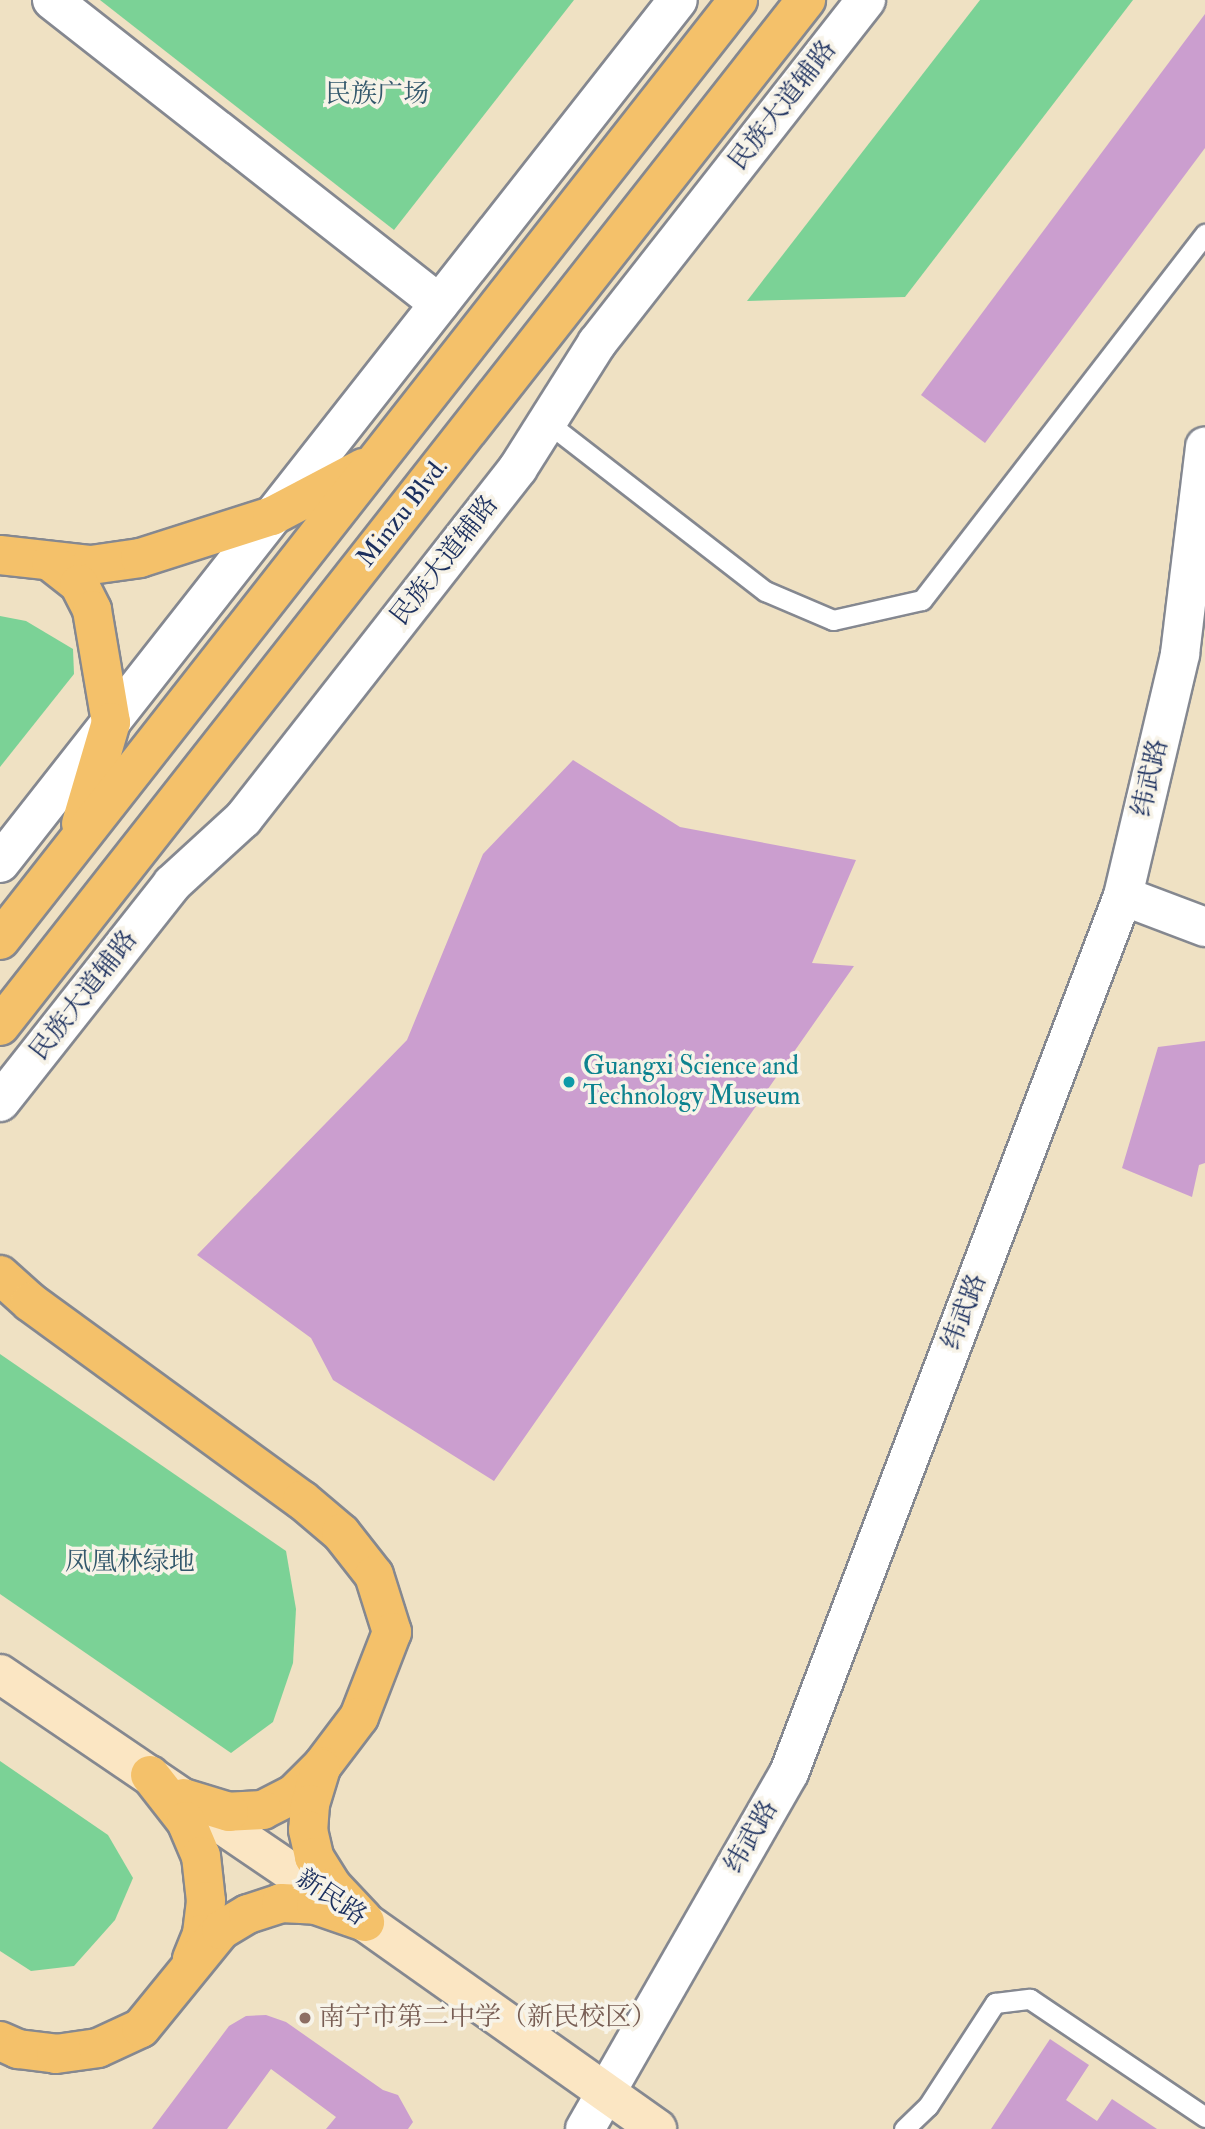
<!DOCTYPE html>
<html>
<head>
<meta charset="utf-8">
<style>
  body { margin:0 }
  #map { position:relative; width:1205px; height:2129px; overflow:hidden; background:#efe1c3; font-family:"IM FELL Double Pica","Noto Serif SC",serif }
  div>[style] { position:absolute }
  [style*='--x'] { left:calc(var(--x)*1px); top:calc(var(--y)*1px); width:calc(var(--w)*1px); rotate:calc(var(--a)*1deg) }
  .green>* { inset:0; background:#7bd296 }
  .building>* { inset:0; background:#cb9ecf }
  .roads { filter:drop-shadow(2px 0 #858890) drop-shadow(-2px 0 #858890) drop-shadow(0 2px #858890) drop-shadow(0 -2px #858890) }
  .service>* { height:19px; margin:-9.5px; padding:0 9.5px; transform-origin:9.5px; border-radius:9.5px; background:#fff }
  .minor>* { height:38px; margin:-19px; padding:0 19px; transform-origin:19px; border-radius:19px; background:#fff }
  .tertiary>* { height:38px; margin:-19px; padding:0 19px; transform-origin:19px; border-radius:19px; background:#fff }
  .secondary>* { height:38px; margin:-19px; padding:0 19px; transform-origin:19px; border-radius:19px; background:#fbe6c3 }
  .trunk>* { height:38px; margin:-19px; padding:0 19px; transform-origin:19px; border-radius:19px; background:#f4c16a }
  .dots>* { width:19px; height:19px; translate:-50% -50%; box-sizing:border-box; border:4px solid #f7f3e8; border-radius:50% }
  span { translate:-50% -50%; white-space:nowrap; text-align:center; line-height:1.15; -webkit-text-stroke:7px #f7f3e8; paint-order:stroke }
  .park-label { font-size:26px; color:#33586c }
  .street-label { font-size:26px; color:#1b2f5e }
  .culture-label { font-size:26px; color:#0d838f }
  .left { translate:0 -50%; text-align:left }
  .education-label { font-size:26px; color:#785e54 }
</style>
</head>
<body>
<div id="map">
  <div class="green">
    <i style="clip-path:polygon(100px 0,574px 0,394px 230px)"></i>
    <i style="clip-path:polygon(980px 0,1133px 0,905px 297px,747px 301px)"></i>
    <i style="clip-path:polygon(0 616px,26px 621px,73px 649px,74px 674px,0 767px)"></i>
    <i style="clip-path:polygon(0 1354px,286px 1551px,296px 1609px,293px 1663px,273px 1722px,231px 1753px,0 1594px)"></i>
    <i style="clip-path:polygon(0 1761px,108px 1835px,133px 1878px,115px 1920px,74px 1966px,31px 1971px,0 1951px)"></i>
  </div>
  <div class="building">
    <i style="clip-path:polygon(1205px 14px,1205px 148px,985px 443px,921px 395px)"></i>
    <i style="clip-path:polygon(573px 760px,680px 827px,856px 860px,812px 963px,854px 966px,494px 1481px,333px 1380px,311px 1338px,197px 1255px,407px 1040px,483px 854px)"></i>
    <i style="clip-path:polygon(1205px 1041px,1205px 1163px,1199px 1165px,1192px 1197px,1122px 1168px,1158px 1047px)"></i>
    <i style="clip-path:polygon(266px 2015px,286px 2022px,383px 2090px,398px 2095px,413px 2122px,408px 2129px,326px 2129px,336px 2117px,271px 2069px,227px 2129px,152px 2129px,229px 2026px,246px 2016px)"></i>
    <i style="clip-path:polygon(1050px 2039px,1089px 2065px,1066px 2100px,1097px 2121px,1112px 2099px,1157px 2129px,991px 2129px)"></i>
  </div>
  <div class="roads">
    <div class="service">
      <i style="--x:547;--y:422;--w:276;--a:37.8"></i>
      <i style="--x:765;--y:591;--w:74;--a:23.1"></i>
      <i style="--x:833;--y:620;--w:91;--a:-12.7"></i>
      <i style="--x:922;--y:600;--w:463;--a:-52.3"></i>
      <i style="--x:904;--y:2129;--w:33;--a:-44"></i>
      <i style="--x:928;--y:2106;--w:123;--a:-57"></i>
      <i style="--x:995;--y:2003;--w:35;--a:-7"></i>
      <i style="--x:1030;--y:1999;--w:211;--a:34"></i>
    </div>
    <div class="minor">
      <i style="--x:52;--y:0;--w:492;--a:38.1"></i>
      <i style="--x:1123;--y:896;--w:88;--a:20.7"></i>
      <i style="--x:585;--y:2129;--w:410;--a:-60.2"></i>
      <i style="--x:789;--y:1773;--w:938;--a:-69.15"></i>
      <i style="--x:1123;--y:896;--w:249;--a:-76.7"></i>
      <i style="--x:1180;--y:654;--w:209;--a:-83.1"></i>
    </div>
    <div class="tertiary">
      <i style="--x:0;--y:863;--w:1097;--a:-51.85"></i>
      <i style="--x:0;--y:1102;--w:278;--a:-51.7"></i>
      <i style="--x:172;--y:884;--w:96;--a:-42.5"></i>
      <i style="--x:243;--y:819;--w:446;--a:-51.9"></i>
      <i style="--x:518;--y:468;--w:148;--a:-57.7"></i>
      <i style="--x:597;--y:343;--w:436;--a:-51.9"></i>
    </div>
    <div class="secondary">
      <i style="--x:0;--y:1674;--w:441;--a:34.2"></i>
      <i style="--x:365;--y:1922;--w:358;--a:35.3"></i>
    </div>
    <div class="trunk">
      <i style="--x:0;--y:555;--w:92;--a:6.3"></i>
      <i style="--x:91;--y:565;--w:49;--a:-8.1"></i>
      <i style="--x:140;--y:558;--w:139;--a:-17.7"></i>
      <i style="--x:272;--y:516;--w:103;--a:-27.8"></i>
      <i style="--x:51;--y:562;--w:36;--a:38"></i>
      <i style="--x:79;--y:584;--w:29;--a:63"></i>
      <i style="--x:92;--y:610;--w:114;--a:80.4"></i>
      <i style="--x:111;--y:722;--w:106;--a:106.4"></i>
      <i style="--x:0;--y:940;--w:1195;--a:-51.86"></i>
      <i style="--x:0;--y:1026;--w:1305;--a:-51.85"></i>
      <i style="--x:0;--y:1275;--w:40;--a:42"></i>
      <i style="--x:30;--y:1302;--w:336;--a:36.1"></i>
      <i style="--x:302;--y:1500;--w:51;--a:40.2"></i>
      <i style="--x:341;--y:1533;--w:53;--a:51.8"></i>
      <i style="--x:374;--y:1575;--w:60;--a:72.5"></i>
      <i style="--x:392;--y:1632;--w:91;--a:111.2"></i>
      <i style="--x:359;--y:1717;--w:61;--a:127.1"></i>
      <i style="--x:322;--y:1766;--w:40;--a:135"></i>
      <i style="--x:294;--y:1794;--w:35;--a:153"></i>
      <i style="--x:263;--y:1810;--w:34;--a:177"></i>
      <i style="--x:229;--y:1812;--w:48;--a:-163.1"></i>
      <i style="--x:321;--y:1768;--w:38;--a:107"></i>
      <i style="--x:310;--y:1804;--w:26;--a:94"></i>
      <i style="--x:308;--y:1830;--w:28;--a:77"></i>
      <i style="--x:314;--y:1857;--w:36;--a:58"></i>
      <i style="--x:333;--y:1887;--w:44;--a:46.8"></i>
      <i style="--x:150;--y:1775;--w:58;--a:52"></i>
      <i style="--x:186;--y:1821;--w:38;--a:67"></i>
      <i style="--x:201;--y:1856;--w:45;--a:83.7"></i>
      <i style="--x:206;--y:1901;--w:33;--a:97"></i>
      <i style="--x:202;--y:1934;--w:27;--a:112"></i>
      <i style="--x:0;--y:2041;--w:20;--a:24"></i>
      <i style="--x:18;--y:2049;--w:38;--a:7"></i>
      <i style="--x:56;--y:2054;--w:42;--a:-8.1"></i>
      <i style="--x:98;--y:2048;--w:47;--a:-24.9"></i>
      <i style="--x:141;--y:2028;--w:127;--a:-50.8"></i>
      <i style="--x:221;--y:1930;--w:31;--a:-31"></i>
      <i style="--x:248;--y:1914;--w:35;--a:-18"></i>
      <i style="--x:281;--y:1903;--w:35;--a:3"></i>
      <i style="--x:316;--y:1905;--w:52;--a:19.1"></i>
    </div>
  </div>
  <div class="dots">
    <i style="left:569px;top:1082px;background:#0f9aa8"></i>
    <i style="left:305px;top:2018px;background:#8d6e63"></i>
  </div>
  <div class="park-label">
    <span style="left:377px;top:95px">民族广场</span>
    <span style="left:130px;top:1563px">凤凰林绿地</span>
  </div>
  <div class="street-label">
    <span style="left:783px;top:106px;rotate:-52deg">民族大道辅路</span>
    <span style="left:403px;top:513px;rotate:-52deg">Minzu Blvd.</span>
    <span style="left:445px;top:561px;rotate:-52deg">民族大道辅路</span>
    <span style="left:1151px;top:778px;rotate:-77deg">纬武路</span>
    <span style="left:84px;top:996px;rotate:-52deg">民族大道辅路</span>
    <span style="left:965px;top:1312px;rotate:-69deg">纬武路</span>
    <span style="left:752px;top:1837px;rotate:-60deg">纬武路</span>
    <span style="left:331px;top:1898px;rotate:34deg">新民路</span>
  </div>
  <div class="culture-label">
    <span class="left" style="left:583px;top:1082px">Guangxi Science and<br>Technology Museum</span>
  </div>
  <div class="education-label">
    <span class="left" style="left:319px;top:2018px">南宁市第二中学（新民校区）</span>
  </div>
</div>
</body>
</html>
